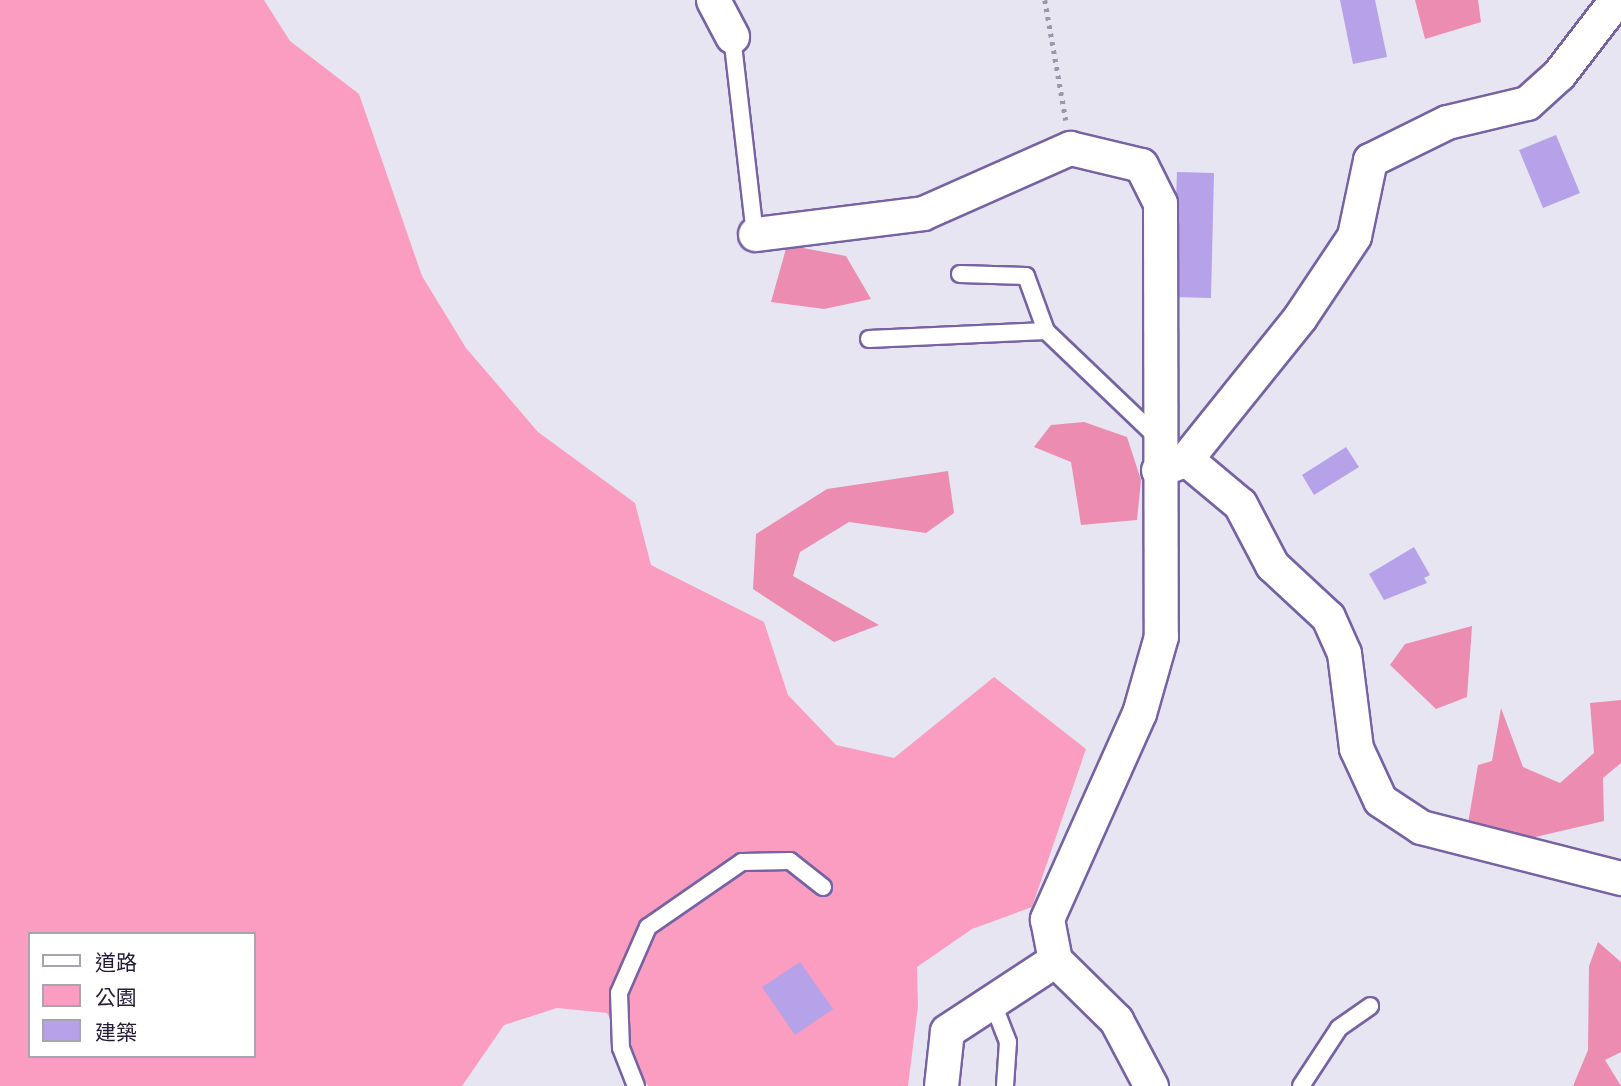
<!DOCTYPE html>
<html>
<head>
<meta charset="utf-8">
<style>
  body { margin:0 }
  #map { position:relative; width:1621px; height:1086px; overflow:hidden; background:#e8e5f3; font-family:"PT Sans","Noto Sans TC",sans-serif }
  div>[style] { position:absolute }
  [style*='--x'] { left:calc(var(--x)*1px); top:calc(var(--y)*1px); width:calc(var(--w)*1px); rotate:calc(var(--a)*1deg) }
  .green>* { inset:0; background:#fa9dc0 }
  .forest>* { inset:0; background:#ec8cb1 }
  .building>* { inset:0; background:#b5a2e8 }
  .path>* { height:4.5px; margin-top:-2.25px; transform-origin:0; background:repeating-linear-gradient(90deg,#9b96a9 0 3.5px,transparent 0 8.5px) }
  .roads { filter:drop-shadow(2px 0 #7663a4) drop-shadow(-2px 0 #7663a4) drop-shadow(0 2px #7663a4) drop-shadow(0 -2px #7663a4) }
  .lane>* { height:16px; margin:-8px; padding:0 8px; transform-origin:8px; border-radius:8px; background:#fff }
  .street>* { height:33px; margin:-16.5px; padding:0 16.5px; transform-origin:16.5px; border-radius:16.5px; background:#fff }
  span { translate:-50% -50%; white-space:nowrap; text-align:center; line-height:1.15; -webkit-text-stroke:7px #fff; paint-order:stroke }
  .legend { position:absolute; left:28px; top:932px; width:228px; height:126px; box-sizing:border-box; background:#fff; border:2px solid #a7a4af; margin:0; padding:9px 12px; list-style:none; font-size:21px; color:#241c37 }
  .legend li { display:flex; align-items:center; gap:14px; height:35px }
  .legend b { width:35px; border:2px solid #a7a4af }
</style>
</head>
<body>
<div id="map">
  <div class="green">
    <i style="clip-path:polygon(evenodd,0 0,264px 0,290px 41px,359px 94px,422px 276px,466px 348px,538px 432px,635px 503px,651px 565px,764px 622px,788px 695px,836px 745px,894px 758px,994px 677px,1086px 749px,1032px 907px,972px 929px,917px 967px,918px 1006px,908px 1086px,648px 1086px,607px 1013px,557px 1008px,504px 1025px,462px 1086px,0 1086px,0 0,30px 934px,254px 934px,254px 1056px,30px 1056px,30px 934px)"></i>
  </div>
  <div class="forest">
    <i style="clip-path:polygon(1415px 0,1478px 0,1481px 22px,1425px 39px)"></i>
    <i style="clip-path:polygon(787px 245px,846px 256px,871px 299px,824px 309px,771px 302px)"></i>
    <i style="clip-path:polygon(1084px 422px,1127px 437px,1141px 480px,1137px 520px,1081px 525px,1071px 462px,1034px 447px,1051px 425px)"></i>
    <i style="clip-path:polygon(948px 471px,954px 513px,926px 533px,849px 522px,800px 552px,793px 576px,879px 625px,834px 642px,753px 589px,756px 534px,827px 489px)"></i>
    <i style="clip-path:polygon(1472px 626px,1467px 697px,1436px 709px,1390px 665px,1405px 644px)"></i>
    <i style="clip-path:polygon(1621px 700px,1621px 763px,1603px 778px,1604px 821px,1531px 838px,1468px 823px,1478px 765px,1492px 761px,1501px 708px,1523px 767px,1560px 783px,1594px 753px,1590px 703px)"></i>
    <i style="clip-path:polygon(1598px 942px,1621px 962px,1621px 1052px,1605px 1060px,1621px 1086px,1573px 1086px,1588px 1050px,1589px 966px)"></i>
  </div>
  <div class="building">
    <i style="clip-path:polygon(1340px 0,1375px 0,1387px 57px,1353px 64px)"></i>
    <i style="clip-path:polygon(1556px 135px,1580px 193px,1543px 208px,1519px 150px)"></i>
    <i style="clip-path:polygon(1177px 172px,1214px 173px,1211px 298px,1173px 297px)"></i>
    <i style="clip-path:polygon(1346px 447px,1359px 467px,1314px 495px,1302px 475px)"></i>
    <i style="clip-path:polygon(1414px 547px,1430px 575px,1424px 578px,1427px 583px,1384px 600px,1369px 574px)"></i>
    <i style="clip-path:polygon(800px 962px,833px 1009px,795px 1035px,762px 987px)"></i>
  </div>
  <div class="path">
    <i style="--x:1045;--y:0;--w:122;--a:80.1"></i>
  </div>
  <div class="roads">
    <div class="lane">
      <i style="--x:732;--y:36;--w:199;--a:83.4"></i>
      <i style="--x:960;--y:274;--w:66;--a:1.7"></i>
      <i style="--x:1026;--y:276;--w:59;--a:70"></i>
      <i style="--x:869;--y:339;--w:177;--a:-2.6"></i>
      <i style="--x:1046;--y:331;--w:155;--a:43.7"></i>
      <i style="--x:992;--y:1001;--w:44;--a:68.7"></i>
      <i style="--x:1008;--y:1042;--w:44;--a:93.9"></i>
      <i style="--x:636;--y:1086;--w:41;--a:-111.5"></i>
      <i style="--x:621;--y:1048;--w:55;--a:-92.1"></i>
      <i style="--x:619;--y:993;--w:72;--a:-66.3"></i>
      <i style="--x:648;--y:927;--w:114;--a:-34.7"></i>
      <i style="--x:742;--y:862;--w:48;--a:-1.2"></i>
      <i style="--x:790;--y:861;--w:42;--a:38.2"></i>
      <i style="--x:1301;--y:1086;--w:69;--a:-56.8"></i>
      <i style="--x:1339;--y:1028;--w:38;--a:-35"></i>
    </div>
    <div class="street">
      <i style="--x:713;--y:0;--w:41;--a:62.2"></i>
      <i style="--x:755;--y:234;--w:169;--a:-7.1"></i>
      <i style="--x:923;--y:213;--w:161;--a:-23.9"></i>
      <i style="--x:1070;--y:148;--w:73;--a:13.5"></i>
      <i style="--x:1141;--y:165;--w:42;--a:63.4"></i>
      <i style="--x:1160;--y:203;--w:433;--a:89.9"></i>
      <i style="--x:1161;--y:636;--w:80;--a:105.9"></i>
      <i style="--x:1139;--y:713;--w:226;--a:114.1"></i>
      <i style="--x:1047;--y:919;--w:42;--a:79"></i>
      <i style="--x:1055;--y:960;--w:86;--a:44.5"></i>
      <i style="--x:1116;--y:1020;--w:75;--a:62.1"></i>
      <i style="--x:1186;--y:459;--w:70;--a:39.8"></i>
      <i style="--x:1240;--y:504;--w:69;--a:62.3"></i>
      <i style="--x:1272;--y:565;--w:76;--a:42.9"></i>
      <i style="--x:1328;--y:617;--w:39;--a:66"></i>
      <i style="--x:1344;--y:653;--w:96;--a:82.8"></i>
      <i style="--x:1356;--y:748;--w:57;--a:65.2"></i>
      <i style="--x:1380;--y:800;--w:49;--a:33.4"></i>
      <i style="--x:1421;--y:827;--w:206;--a:14.3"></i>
      <i style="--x:1158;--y:470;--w:30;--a:-21"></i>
      <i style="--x:1186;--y:459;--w:182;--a:-51.2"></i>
      <i style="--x:1300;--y:317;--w:97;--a:-56.3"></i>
      <i style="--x:1354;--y:236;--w:78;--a:-78.1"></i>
      <i style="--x:1370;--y:160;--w:86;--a:-26.3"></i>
      <i style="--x:1447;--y:122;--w:82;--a:-13.4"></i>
      <i style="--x:1527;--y:103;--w:43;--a:-42.2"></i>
      <i style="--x:1559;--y:74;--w:93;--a:-52.4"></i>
      <i style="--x:941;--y:1086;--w:55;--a:-83.8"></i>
      <i style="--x:947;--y:1031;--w:129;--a:-33.3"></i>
    </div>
  </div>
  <ul class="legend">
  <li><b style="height:9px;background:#fff"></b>道路</li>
  <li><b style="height:19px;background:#fa9dc0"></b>公園</li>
  <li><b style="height:19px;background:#b5a2e8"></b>建築</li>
  </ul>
</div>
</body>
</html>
